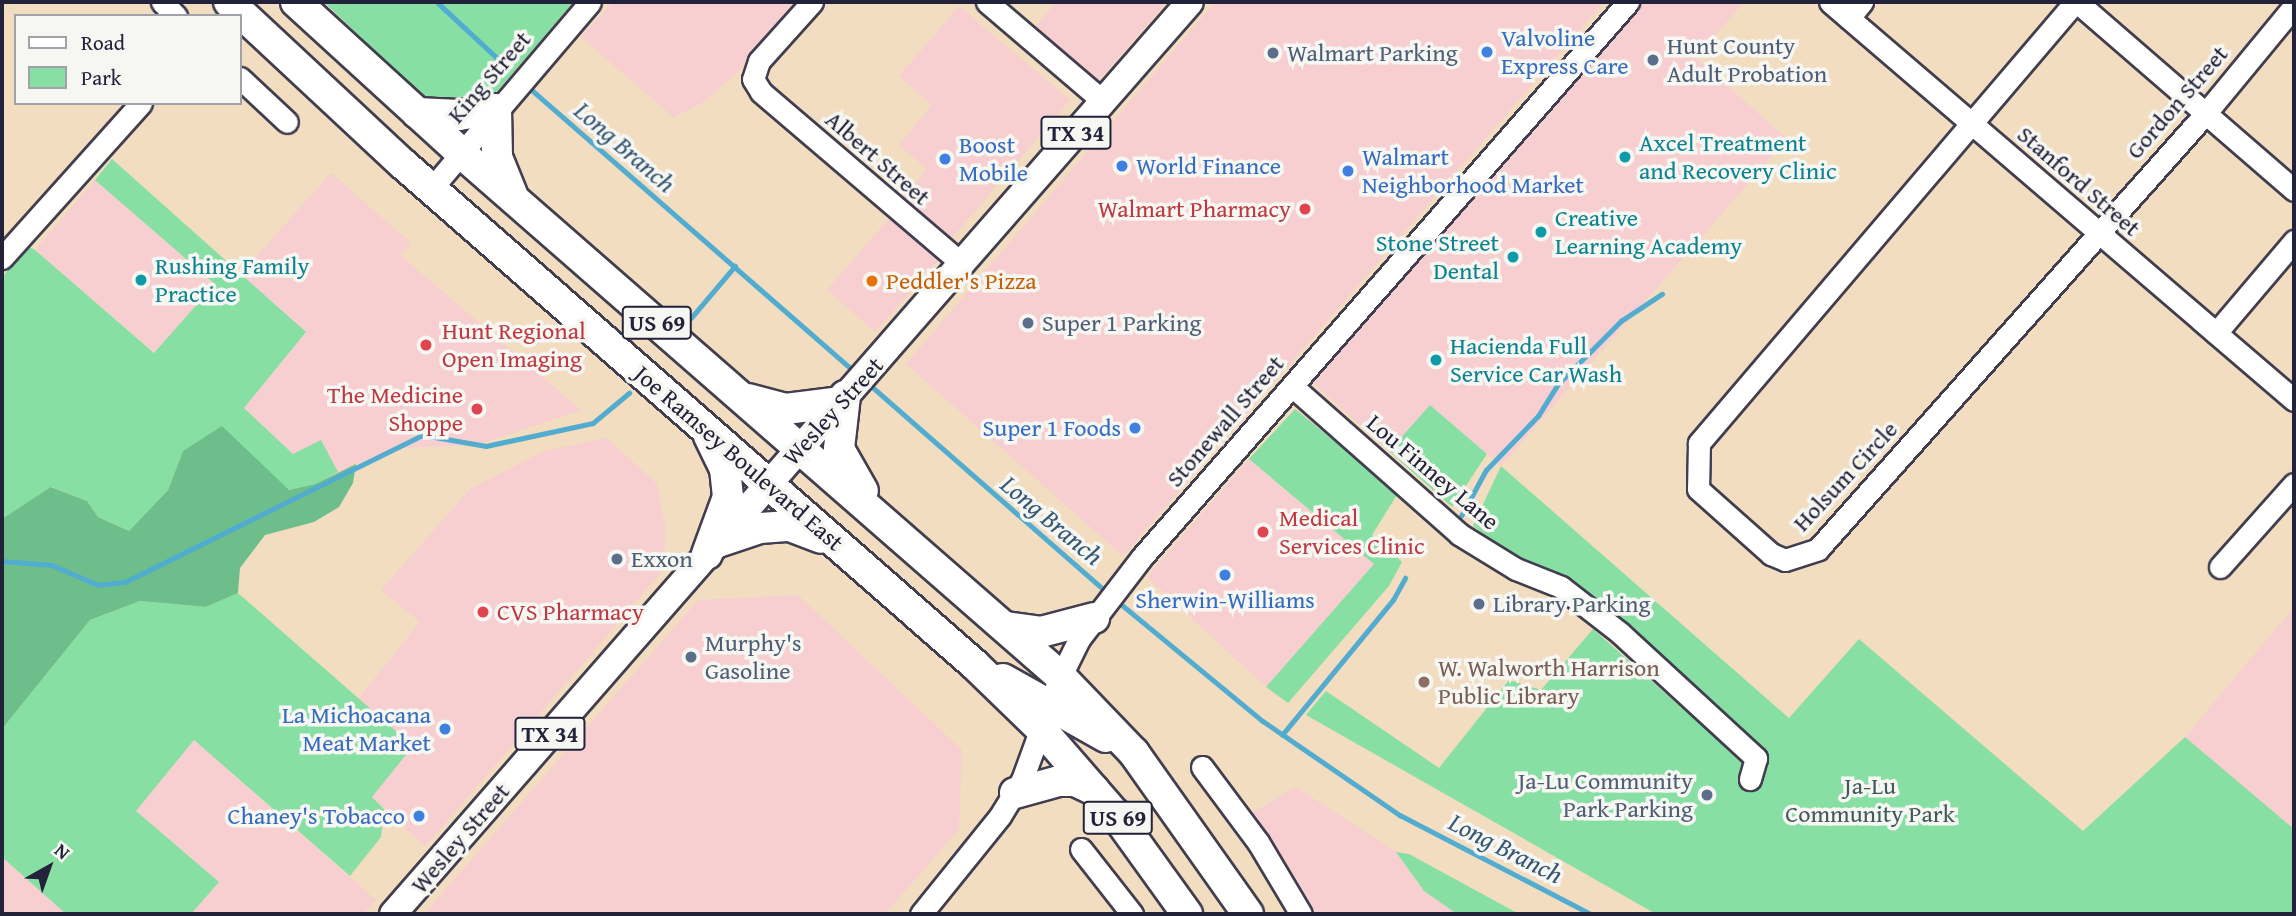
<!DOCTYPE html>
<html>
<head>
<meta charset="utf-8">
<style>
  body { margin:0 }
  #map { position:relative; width:2296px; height:916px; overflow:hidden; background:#f2ddc0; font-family:"Gentium Book Plus",serif }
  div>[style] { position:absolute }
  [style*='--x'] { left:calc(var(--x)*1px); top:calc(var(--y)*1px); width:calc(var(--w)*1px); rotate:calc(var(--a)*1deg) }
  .built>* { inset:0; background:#f7cfd0 }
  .green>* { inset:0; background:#87dfa4 }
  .forest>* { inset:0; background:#6dbe8a }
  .stream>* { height:4.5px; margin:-2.25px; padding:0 2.25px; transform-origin:2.25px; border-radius:2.25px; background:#51accf }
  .roads { filter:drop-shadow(2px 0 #413e4f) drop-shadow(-2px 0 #413e4f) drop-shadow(0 2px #413e4f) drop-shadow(0 -2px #413e4f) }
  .minor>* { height:21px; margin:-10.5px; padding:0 10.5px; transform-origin:10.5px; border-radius:10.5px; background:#fff }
  .major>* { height:26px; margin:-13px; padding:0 13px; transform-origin:13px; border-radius:13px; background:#fff }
  .highway>* { height:30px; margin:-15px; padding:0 15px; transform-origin:15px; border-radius:15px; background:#fff }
  .dots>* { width:19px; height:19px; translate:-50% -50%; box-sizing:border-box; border:4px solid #f6f6f2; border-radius:50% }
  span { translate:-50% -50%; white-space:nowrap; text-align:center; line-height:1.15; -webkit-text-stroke:7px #f6f6f2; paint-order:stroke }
  .shield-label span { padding:2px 5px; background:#f6f6f2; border:2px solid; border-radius:5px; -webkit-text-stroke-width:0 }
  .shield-label { font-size:23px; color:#22223b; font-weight:700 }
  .shop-label { font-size:24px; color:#366cbe }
  .left { translate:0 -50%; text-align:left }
  .right { translate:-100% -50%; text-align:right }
  .service-label { font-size:24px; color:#4e5e75 }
  .street-label { font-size:24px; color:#22223b }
  .culture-label { font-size:24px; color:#0d838f }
  .health-label { font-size:24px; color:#be3a42 }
  .food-label { font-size:24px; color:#c56008 }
  .education-label { font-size:24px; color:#785e54 }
  .park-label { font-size:24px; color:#405b5a }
  .water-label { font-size:26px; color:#355976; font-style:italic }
  .frame { position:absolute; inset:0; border:4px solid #22223b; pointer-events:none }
  .legend { position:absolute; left:14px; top:14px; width:228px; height:91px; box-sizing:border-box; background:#f6f6f2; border:2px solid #a1a1a9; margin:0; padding:9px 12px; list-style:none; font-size:21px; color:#22223b }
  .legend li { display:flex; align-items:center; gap:14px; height:35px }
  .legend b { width:35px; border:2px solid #a1a1a9 }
  .north { position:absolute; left:14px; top:832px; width:70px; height:70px; -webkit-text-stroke:5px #f6f6f2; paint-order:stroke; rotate:40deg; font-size:19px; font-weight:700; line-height:28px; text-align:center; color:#22223b }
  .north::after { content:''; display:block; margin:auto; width:24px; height:32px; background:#22223b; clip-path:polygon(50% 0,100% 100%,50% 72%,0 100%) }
</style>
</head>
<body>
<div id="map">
  <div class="built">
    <i style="clip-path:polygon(613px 2px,801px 2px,746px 65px,702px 103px,673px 117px,581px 37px)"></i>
    <i style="clip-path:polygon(1056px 2px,1167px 2px,1096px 84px,1032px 31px)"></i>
    <i style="clip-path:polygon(1215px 2px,1604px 2px,1123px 556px,906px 364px)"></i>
    <i style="clip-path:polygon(1643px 2px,1744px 2px,1696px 58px,1787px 139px,1501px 466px,1430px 405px,1389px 451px,1313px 383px)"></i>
    <i style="clip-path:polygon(959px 6px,1070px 100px,952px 238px,903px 197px,927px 169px,899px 145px,932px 105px,899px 76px)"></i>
    <i style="clip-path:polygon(331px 173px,411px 243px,400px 255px,581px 410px,478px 445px,397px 448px,338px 472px,321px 441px,293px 454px,244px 408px,306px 332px,239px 276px)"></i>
    <i style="clip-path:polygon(95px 180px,215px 284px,155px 353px,35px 250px)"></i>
    <i style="clip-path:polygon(891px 216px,940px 259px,875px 332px,827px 290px)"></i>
    <i style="clip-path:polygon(607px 438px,657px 484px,665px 526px,664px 569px,425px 847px,372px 797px,358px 699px,420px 622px,381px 590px,470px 489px,544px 451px)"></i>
    <i style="clip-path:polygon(1249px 459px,1374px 564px,1266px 687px,1147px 577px)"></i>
    <i style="clip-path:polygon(798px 595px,962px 750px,959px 829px,885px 914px,424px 914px,698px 600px)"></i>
    <i style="clip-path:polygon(2294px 607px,2294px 829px,2185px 737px)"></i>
    <i style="clip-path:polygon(194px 740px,376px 900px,363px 914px,191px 914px,219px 882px,136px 811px)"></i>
    <i style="clip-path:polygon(1296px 787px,1396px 852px,1424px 891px,1457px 914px,1309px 914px,1250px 814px)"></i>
    <i style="clip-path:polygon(2px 857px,66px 914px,2px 914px)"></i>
  </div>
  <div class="green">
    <i style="clip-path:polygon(324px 2px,574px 2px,492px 97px,459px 104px,422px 96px)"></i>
    <i style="clip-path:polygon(112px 159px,306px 332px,244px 408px,293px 454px,321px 440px,338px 472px,315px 484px,289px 490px,183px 451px,168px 490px,129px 531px,98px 517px,87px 501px,52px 487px,2px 519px,2px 277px,30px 247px,35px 250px,154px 353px,215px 284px,95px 180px)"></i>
    <i style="clip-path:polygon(1430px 405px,1487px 454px,1452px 507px,1389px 451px)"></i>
    <i style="clip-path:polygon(1295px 409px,1398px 493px,1372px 535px,1402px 562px,1389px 586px,1288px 703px,1266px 687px,1374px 564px,1249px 459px)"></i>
    <i style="clip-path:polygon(1501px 466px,1789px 718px,1859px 639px,2083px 831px,2185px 737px,2294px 829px,2294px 914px,1656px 914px,1306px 715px,1326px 691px,1439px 768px,1509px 680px,1541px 690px,1593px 629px,1683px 709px,1695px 688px,1575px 584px,1502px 547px,1473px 526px)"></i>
    <i style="clip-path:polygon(238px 593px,413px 746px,372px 797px,384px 809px,381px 837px,350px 876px,194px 740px,136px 811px,219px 882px,191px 914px,66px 914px,2px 857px,2px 729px,90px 620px,140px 601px,206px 607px)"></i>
    <i style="clip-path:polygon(1396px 852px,1409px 854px,1519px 914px,1457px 914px,1424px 891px)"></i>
  </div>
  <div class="forest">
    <i style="clip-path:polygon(222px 426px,289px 490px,315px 484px,356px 464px,353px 483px,339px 507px,314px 522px,265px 535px,240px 568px,238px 593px,206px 607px,140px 601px,90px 620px,2px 729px,2px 519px,51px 487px,87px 501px,98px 517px,129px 531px,168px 490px,183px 451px)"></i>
  </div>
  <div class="stream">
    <i style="--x:437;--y:2;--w:97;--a:42.9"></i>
    <i style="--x:533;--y:91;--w:426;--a:41.1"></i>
    <i style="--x:691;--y:318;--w:68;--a:-49.8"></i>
    <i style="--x:869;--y:384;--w:316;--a:41.2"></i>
    <i style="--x:1461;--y:516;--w:52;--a:-61.5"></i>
    <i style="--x:1486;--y:470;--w:75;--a:-46.1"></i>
    <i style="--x:1538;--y:416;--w:39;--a:-58"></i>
    <i style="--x:1559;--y:383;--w:88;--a:-45"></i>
    <i style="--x:1621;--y:321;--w:49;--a:-33.4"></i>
    <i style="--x:2;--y:561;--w:50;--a:4.6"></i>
    <i style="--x:52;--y:565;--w:51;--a:23.1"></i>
    <i style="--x:99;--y:585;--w:26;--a:-7"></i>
    <i style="--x:125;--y:582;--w:332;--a:-26.3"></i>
    <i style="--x:423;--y:435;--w:64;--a:9.9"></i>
    <i style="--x:486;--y:446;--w:109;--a:-12.1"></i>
    <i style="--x:593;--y:423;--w:47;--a:-39.8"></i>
    <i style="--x:1116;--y:600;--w:190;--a:39.5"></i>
    <i style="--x:1263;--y:721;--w:166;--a:34.5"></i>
    <i style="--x:1400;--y:815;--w:215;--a:27.4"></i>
    <i style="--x:1282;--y:735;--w:175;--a:-50.6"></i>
    <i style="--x:1393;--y:600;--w:25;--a:-61"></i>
  </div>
  <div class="roads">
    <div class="minor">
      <i style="--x:162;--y:2;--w:20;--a:45"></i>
      <i style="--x:812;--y:2;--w:79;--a:131.9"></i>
      <i style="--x:759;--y:61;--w:19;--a:108"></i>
      <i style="--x:753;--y:79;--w:15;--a:58"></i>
      <i style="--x:761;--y:92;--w:263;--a:40.5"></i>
      <i style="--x:987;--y:2;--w:153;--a:40.5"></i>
      <i style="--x:1830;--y:2;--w:611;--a:40.62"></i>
      <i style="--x:2075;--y:2;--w:580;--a:130.45"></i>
      <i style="--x:1699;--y:443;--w:46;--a:91.2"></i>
      <i style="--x:1698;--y:489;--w:98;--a:41.7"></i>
      <i style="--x:1771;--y:554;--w:15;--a:23"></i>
      <i style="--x:1785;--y:560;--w:35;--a:-18"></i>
      <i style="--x:1818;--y:549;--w:582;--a:-48.34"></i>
      <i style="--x:2205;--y:114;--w:140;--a:-50.5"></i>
      <i style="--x:2077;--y:2;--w:287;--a:40.9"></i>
      <i style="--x:1849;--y:18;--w:21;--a:-51"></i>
      <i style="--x:240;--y:78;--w:64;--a:43.1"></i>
      <i style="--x:431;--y:189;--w:245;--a:-49.6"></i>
      <i style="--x:2;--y:258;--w:208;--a:-48.1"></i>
      <i style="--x:2216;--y:333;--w:121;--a:-49.7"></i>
      <i style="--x:1292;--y:386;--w:223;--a:41.5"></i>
      <i style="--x:1459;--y:534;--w:67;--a:31.6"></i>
      <i style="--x:1516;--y:569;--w:48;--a:21.8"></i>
      <i style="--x:1561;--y:587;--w:75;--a:37.9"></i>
      <i style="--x:1620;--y:633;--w:185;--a:42.6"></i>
      <i style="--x:1756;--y:758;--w:22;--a:106"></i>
      <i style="--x:2220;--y:567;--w:111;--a:-48.3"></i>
      <i style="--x:1056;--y:686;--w:52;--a:-63.9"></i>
      <i style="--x:1079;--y:639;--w:103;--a:-52.5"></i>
      <i style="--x:1142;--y:557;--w:738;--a:-48.79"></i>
      <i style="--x:1202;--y:767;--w:94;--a:53.3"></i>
      <i style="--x:1258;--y:842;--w:84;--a:59.2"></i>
      <i style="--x:1081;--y:849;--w:83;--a:51.9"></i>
      <i style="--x:921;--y:914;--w:126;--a:-51.1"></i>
      <i style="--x:1000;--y:816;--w:42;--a:-58.6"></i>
      <i style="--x:1022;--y:780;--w:64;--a:-69.9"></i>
    </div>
    <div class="major">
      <i style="--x:393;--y:914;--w:1211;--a:-48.85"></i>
    </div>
    <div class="highway">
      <i style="--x:229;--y:2;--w:238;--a:43"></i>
      <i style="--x:403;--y:164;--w:759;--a:41.21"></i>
      <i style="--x:974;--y:664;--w:93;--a:44.1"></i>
      <i style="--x:1041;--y:729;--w:113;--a:49"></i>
      <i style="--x:1115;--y:814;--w:123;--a:54.2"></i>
      <i style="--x:296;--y:2;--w:222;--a:42.4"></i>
      <i style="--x:460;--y:152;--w:797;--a:41.13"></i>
      <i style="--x:1060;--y:676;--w:107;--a:46.1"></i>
      <i style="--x:1134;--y:753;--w:197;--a:54.7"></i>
      <i style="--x:417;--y:113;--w:42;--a:2.7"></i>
      <i style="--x:459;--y:115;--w:37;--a:-9"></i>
      <i style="--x:496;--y:109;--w:48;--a:88.8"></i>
      <i style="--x:497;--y:157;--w:40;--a:68"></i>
      <i style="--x:845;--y:396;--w:53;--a:96.5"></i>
      <i style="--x:839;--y:449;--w:48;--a:60.3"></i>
      <i style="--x:748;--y:399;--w:39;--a:15"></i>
      <i style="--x:786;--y:409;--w:54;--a:-7.4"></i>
      <i style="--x:718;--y:542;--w:44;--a:-18.4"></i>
      <i style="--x:760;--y:528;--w:30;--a:-4"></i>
      <i style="--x:790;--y:526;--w:33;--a:21"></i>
      <i style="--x:707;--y:554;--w:61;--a:-69.8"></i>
      <i style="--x:728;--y:497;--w:28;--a:-96"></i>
      <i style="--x:725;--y:469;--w:37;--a:-116"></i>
      <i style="--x:1006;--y:627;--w:35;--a:8"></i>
      <i style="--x:1041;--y:632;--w:55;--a:-14.8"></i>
      <i style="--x:1003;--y:679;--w:118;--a:29.4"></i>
      <i style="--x:1015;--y:793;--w:46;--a:-15.3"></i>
      <i style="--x:1059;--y:781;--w:16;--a:0"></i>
      <i style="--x:1075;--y:781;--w:21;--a:25"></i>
    </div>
  </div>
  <div class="dots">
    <i style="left:1487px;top:52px;background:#3f7fe0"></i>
    <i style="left:1273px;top:53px;background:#5c6f8a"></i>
    <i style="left:1653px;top:60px;background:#5c6f8a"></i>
    <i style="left:1625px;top:157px;background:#0f9aa8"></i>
    <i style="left:945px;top:159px;background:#3f7fe0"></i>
    <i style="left:1122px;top:166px;background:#3f7fe0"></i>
    <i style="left:1348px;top:171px;background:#3f7fe0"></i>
    <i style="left:1305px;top:209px;background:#e0444e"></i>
    <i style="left:1541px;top:232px;background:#0f9aa8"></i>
    <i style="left:1513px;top:257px;background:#0f9aa8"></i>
    <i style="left:141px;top:280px;background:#0f9aa8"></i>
    <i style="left:872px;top:281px;background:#e8710a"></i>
    <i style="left:1028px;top:323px;background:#5c6f8a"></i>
    <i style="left:426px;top:345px;background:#e0444e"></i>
    <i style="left:1436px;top:360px;background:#0f9aa8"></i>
    <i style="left:477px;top:409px;background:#e0444e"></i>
    <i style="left:1135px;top:428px;background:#3f7fe0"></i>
    <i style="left:1263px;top:532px;background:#e0444e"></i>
    <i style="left:617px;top:559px;background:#5c6f8a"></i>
    <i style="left:1225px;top:575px;background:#3f7fe0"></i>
    <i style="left:1479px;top:604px;background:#5c6f8a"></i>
    <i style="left:483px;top:612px;background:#e0444e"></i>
    <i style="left:691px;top:657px;background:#5c6f8a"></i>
    <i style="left:1424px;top:682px;background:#8d6e63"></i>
    <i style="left:445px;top:729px;background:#3f7fe0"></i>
    <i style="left:1707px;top:795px;background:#5c6f8a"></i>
    <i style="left:419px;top:816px;background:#3f7fe0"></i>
  </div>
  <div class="shield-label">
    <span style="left:1076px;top:133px">TX 34</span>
    <span style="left:657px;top:323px">US 69</span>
    <span style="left:550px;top:734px">TX 34</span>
    <span style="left:1118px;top:818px">US 69</span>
  </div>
  <div class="shop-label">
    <span class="left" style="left:1501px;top:52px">Valvoline<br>Express Care</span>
    <span class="left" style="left:959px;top:159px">Boost<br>Mobile</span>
    <span class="left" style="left:1362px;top:171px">Walmart<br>Neighborhood Market</span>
    <span class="left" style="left:1136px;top:166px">World Finance</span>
    <span class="right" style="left:1121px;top:428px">Super 1 Foods</span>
    <span style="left:1225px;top:600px">Sherwin-Williams</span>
    <span class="right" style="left:431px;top:729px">La Michoacana<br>Meat Market</span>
    <span class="right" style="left:405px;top:816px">Chaney's Tobacco</span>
  </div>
  <div class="service-label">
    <span class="left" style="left:1667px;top:60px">Hunt County<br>Adult Probation</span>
    <span class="left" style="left:1287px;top:53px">Walmart Parking</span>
    <span class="left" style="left:1042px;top:323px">Super 1 Parking</span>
    <span class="left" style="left:631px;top:559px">Exxon</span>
    <span class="left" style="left:1493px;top:604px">Library Parking</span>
    <span class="left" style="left:705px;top:657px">Murphy's<br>Gasoline</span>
    <span class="right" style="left:1693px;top:795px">Ja-Lu Community<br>Park Parking</span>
  </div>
  <div class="street-label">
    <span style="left:489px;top:77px;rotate:-49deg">King Street</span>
    <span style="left:2177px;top:102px;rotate:-49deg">Gordon Street</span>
    <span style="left:878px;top:158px;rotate:41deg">Albert Street</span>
    <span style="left:2079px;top:181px;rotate:41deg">Stanford Street</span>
    <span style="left:833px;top:411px;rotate:-48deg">Wesley Street</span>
    <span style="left:1225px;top:421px;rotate:-49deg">Stonewall Street</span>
    <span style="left:739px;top:458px;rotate:41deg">Joe Ramsey Boulevard East</span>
    <span style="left:1433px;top:472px;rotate:40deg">Lou Finney Lane</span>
    <span style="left:1845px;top:476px;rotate:-47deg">Holsum Circle</span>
    <span style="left:460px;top:838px;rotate:-49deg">Wesley Street</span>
  </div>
  <div class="culture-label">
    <span class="left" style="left:1639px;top:157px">Axcel Treatment<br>and Recovery Clinic</span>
    <span class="left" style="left:1555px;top:232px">Creative<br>Learning Academy</span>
    <span class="right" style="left:1499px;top:257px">Stone Street<br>Dental</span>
    <span class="left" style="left:155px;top:280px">Rushing Family<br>Practice</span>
    <span class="left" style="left:1450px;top:360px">Hacienda Full<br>Service Car Wash</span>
  </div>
  <div class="health-label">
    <span class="right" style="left:1291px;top:209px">Walmart Pharmacy</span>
    <span class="left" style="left:442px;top:345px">Hunt Regional<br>Open Imaging</span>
    <span class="right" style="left:463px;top:409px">The Medicine<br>Shoppe</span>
    <span class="left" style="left:1279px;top:532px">Medical<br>Services Clinic</span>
    <span class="left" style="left:497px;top:612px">CVS Pharmacy</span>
  </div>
  <div class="food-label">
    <span class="left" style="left:886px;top:281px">Peddler's Pizza</span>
  </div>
  <div class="education-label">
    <span class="left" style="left:1438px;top:682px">W. Walworth Harrison<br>Public Library</span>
  </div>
  <div class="park-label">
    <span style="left:1870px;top:800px">Ja-Lu<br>Community Park</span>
  </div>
  <div class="water-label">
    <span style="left:625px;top:147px;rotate:41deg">Long Branch</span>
    <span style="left:1052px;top:520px;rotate:40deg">Long Branch</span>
    <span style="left:1506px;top:848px;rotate:27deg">Long Branch</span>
  </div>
  <div class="frame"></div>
  <ul class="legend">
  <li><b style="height:9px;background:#fff"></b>Road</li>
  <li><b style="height:19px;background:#87dfa4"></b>Park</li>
  </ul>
  <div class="north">N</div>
</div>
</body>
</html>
